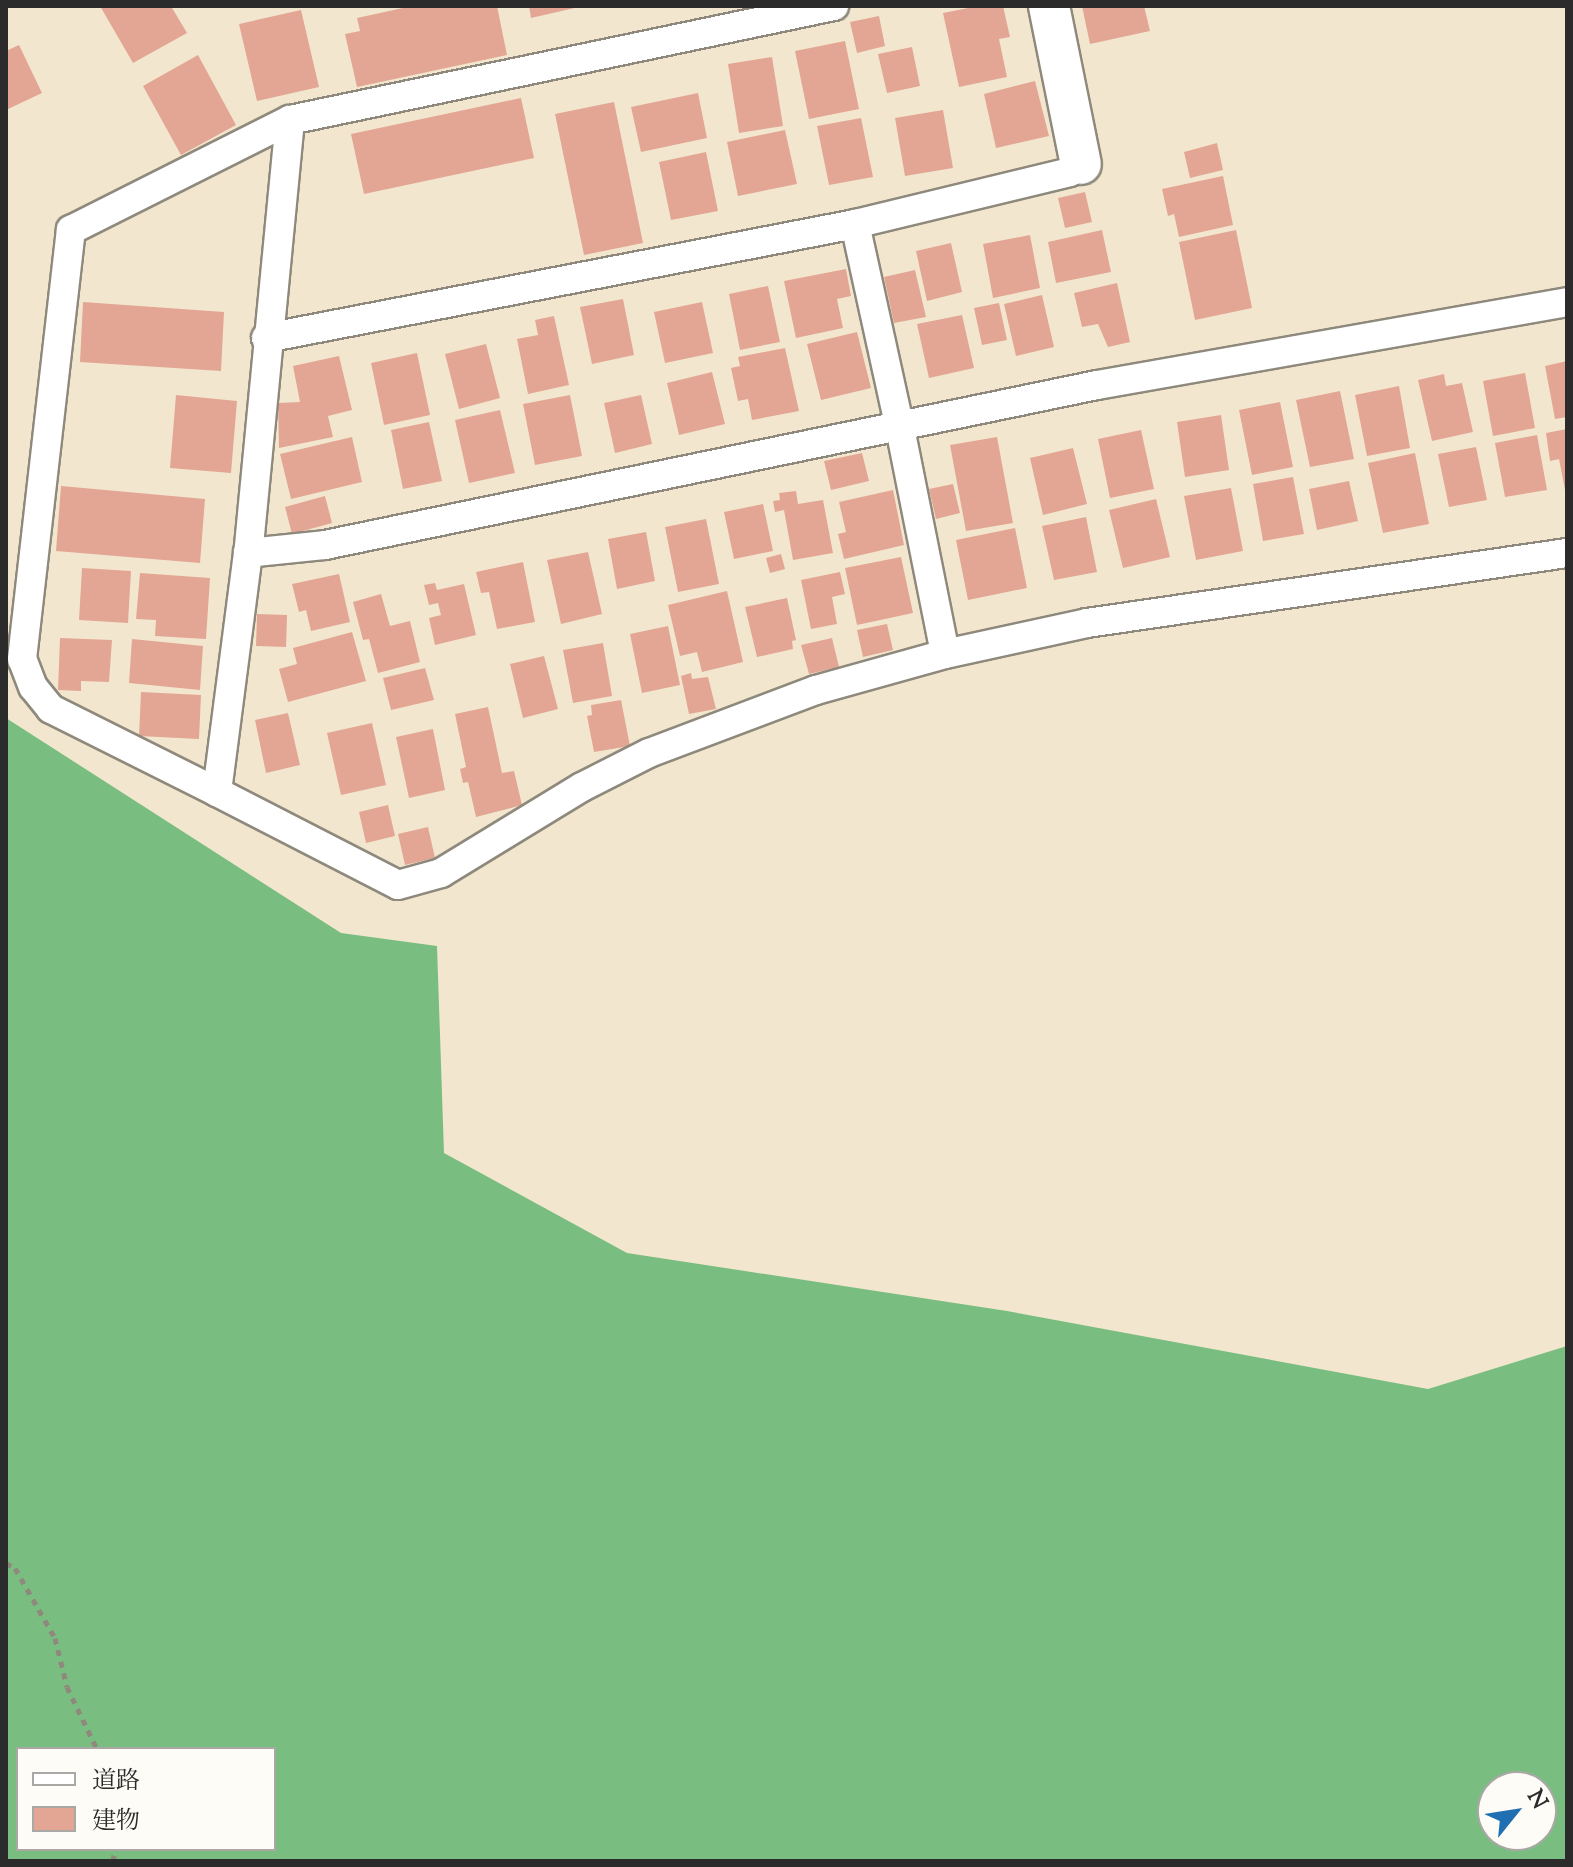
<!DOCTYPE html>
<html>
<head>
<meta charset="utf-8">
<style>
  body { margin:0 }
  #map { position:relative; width:1573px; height:1867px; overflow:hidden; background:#f2e7ce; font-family:"Sorts Mill Goudy","Noto Serif JP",serif }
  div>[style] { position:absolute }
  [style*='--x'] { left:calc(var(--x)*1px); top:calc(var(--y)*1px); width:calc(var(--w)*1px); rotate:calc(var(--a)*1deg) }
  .forest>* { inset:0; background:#7abd80 }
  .building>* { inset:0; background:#e3a695 }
  .path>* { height:5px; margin-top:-2.5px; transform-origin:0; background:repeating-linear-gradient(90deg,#8e897c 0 6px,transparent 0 12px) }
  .roads { filter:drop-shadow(2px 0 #8e897c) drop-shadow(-2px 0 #8e897c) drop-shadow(0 2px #8e897c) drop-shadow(0 -2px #8e897c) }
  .street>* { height:28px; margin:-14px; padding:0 14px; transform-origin:14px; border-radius:14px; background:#fff }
  .secondary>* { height:40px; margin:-20px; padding:0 20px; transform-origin:20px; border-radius:20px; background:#fff }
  span { translate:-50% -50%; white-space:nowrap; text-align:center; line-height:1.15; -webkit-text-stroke:6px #fdfcf7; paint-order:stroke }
  .frame { position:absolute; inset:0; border:8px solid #2b2b2b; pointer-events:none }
  .legend { position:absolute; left:16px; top:1747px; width:260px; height:104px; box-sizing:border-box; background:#fdfcf7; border:2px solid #a9a8a5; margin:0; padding:10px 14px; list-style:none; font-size:24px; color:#2b2b2b }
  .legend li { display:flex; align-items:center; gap:16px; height:40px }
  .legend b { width:40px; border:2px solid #a9a8a5 }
  .north { position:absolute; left:1477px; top:1771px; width:80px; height:80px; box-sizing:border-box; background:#fdfcf7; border:2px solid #a9a8a5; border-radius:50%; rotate:60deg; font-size:22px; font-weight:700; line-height:32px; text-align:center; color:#2b2b2b }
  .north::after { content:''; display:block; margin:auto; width:28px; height:36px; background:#1f6fb2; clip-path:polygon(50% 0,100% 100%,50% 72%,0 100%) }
</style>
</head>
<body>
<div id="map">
  <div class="forest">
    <i style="clip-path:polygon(evenodd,6px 718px,341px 933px,437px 946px,444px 1153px,627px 1253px,1007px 1311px,1428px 1389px,1567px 1346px,1567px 1861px,6px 1861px,6px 718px,18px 1749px,274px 1749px,274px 1849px,18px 1849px,18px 1749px,6px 718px,1493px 1787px,1541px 1787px,1541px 1835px,1493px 1835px,1493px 1787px)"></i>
  </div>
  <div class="building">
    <i style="clip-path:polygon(100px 6px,171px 6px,187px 33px,133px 63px)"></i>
    <i style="clip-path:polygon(412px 6px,497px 6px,507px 55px,357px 87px,345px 34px,360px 31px,357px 18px)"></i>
    <i style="clip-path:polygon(529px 6px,579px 6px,579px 7px,531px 18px)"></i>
    <i style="clip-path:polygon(978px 6px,1003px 6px,1010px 37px,999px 39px,1007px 77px,959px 87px,943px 13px)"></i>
    <i style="clip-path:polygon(1082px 6px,1144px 6px,1150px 31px,1090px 44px)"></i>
    <i style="clip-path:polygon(301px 10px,319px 87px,257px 101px,239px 24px)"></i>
    <i style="clip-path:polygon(879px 16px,885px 46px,857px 53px,850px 22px)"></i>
    <i style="clip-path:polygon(845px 41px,859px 109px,809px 119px,795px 51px)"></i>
    <i style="clip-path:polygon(19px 45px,42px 93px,6px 110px,6px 51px)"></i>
    <i style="clip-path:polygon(912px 47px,920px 86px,887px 93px,878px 54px)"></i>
    <i style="clip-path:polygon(198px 55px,236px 125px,181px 155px,143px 86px)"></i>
    <i style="clip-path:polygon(772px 57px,783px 126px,739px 133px,728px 64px)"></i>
    <i style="clip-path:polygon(1035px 81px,1049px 136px,996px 148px,984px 94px)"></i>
    <i style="clip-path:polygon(698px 93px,707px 138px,641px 152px,631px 107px)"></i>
    <i style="clip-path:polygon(521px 98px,534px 158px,364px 194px,351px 134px)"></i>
    <i style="clip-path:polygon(614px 102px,643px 243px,584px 255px,555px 114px)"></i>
    <i style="clip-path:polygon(943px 110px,953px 168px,905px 176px,895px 118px)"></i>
    <i style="clip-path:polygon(861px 118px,873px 177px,829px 185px,817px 126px)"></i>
    <i style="clip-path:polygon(785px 130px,797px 184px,738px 196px,727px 142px)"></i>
    <i style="clip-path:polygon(1217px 143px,1223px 170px,1190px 178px,1184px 152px)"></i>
    <i style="clip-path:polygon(706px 152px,718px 211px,671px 220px,659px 162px)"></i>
    <i style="clip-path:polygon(1223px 176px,1233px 225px,1179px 237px,1174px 214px,1168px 216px,1162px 189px)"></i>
    <i style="clip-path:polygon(1085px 192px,1092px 222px,1065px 228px,1058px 198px)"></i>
    <i style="clip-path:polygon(1102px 230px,1111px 272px,1056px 283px,1048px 242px)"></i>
    <i style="clip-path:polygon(1236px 230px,1252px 308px,1195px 320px,1179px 242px)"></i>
    <i style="clip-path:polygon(1030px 235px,1040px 288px,993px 298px,983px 244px)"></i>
    <i style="clip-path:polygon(951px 243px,962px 292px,927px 301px,916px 251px)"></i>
    <i style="clip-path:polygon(846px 269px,851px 296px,837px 299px,843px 328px,796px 338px,784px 281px)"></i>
    <i style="clip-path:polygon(915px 270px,926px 317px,894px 323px,884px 277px)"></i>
    <i style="clip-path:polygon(1117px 283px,1130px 342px,1108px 347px,1098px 324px,1082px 327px,1074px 293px)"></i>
    <i style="clip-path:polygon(768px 286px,780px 342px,740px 350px,729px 294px)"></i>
    <i style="clip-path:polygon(1042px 295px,1054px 347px,1016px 356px,1004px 304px)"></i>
    <i style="clip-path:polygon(623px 299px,634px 355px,592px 364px,580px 307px)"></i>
    <i style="clip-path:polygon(83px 302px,224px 312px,221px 371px,80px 362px)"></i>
    <i style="clip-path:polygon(702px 302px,713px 353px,665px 363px,654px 312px)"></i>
    <i style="clip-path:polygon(999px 303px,1007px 340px,982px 345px,974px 308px)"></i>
    <i style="clip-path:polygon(962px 315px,974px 368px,929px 378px,917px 324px)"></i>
    <i style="clip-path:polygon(554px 316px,569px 385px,528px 394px,517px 339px,538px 335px,535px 320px)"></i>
    <i style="clip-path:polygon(857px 332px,871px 388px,821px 400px,807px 344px)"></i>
    <i style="clip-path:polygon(486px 344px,500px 398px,459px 409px,445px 354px)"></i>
    <i style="clip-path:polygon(785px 348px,799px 411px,752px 420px,748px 399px,738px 401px,731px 368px,740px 366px,738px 357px)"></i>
    <i style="clip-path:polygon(417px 353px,430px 415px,384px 425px,371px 363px)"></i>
    <i style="clip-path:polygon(339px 356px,352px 410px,328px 416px,333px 437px,279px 448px,278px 403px,300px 402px,293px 366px)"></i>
    <i style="clip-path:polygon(1567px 361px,1567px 417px,1555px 419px,1545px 366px)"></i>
    <i style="clip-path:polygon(712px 372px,725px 424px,679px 435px,667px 383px)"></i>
    <i style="clip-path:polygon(1525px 373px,1535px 428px,1493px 436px,1483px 381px)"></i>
    <i style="clip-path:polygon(1444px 374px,1446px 386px,1462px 383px,1473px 432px,1432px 441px,1418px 380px)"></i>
    <i style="clip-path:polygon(1399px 386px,1410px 448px,1367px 456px,1355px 395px)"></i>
    <i style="clip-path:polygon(1340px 391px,1354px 459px,1310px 467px,1296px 400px)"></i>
    <i style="clip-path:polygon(176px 395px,237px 401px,231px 473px,170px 468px)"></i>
    <i style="clip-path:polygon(570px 395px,582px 456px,535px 465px,523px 404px)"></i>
    <i style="clip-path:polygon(641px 395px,652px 444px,615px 453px,604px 403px)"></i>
    <i style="clip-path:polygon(1280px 402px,1293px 467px,1252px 475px,1239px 410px)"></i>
    <i style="clip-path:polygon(500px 410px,515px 473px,469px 483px,455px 420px)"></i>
    <i style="clip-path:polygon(1221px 415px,1229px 470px,1185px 477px,1177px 422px)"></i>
    <i style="clip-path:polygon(429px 422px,442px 481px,403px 489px,391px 430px)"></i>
    <i style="clip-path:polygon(1567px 429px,1567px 495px,1566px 495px,1559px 459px,1550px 461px,1546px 433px)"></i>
    <i style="clip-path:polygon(1141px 430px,1154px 489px,1110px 498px,1098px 439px)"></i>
    <i style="clip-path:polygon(1537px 435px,1547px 490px,1505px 497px,1495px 443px)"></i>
    <i style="clip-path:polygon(352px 437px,362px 482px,291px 499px,280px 454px)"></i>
    <i style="clip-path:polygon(997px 437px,1013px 523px,966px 531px,950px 445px)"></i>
    <i style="clip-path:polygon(1476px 447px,1487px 500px,1449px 507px,1438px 454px)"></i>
    <i style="clip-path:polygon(1073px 448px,1087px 504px,1043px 515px,1030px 458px)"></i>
    <i style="clip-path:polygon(862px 453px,869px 481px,831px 490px,824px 461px)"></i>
    <i style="clip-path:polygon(1415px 453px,1429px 524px,1383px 533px,1368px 463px)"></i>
    <i style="clip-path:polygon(1293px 477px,1304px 534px,1263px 541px,1253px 484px)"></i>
    <i style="clip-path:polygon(1349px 481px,1358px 521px,1317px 530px,1309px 489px)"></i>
    <i style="clip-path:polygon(953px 484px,960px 513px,936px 519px,929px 489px)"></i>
    <i style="clip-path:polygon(61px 486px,205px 499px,200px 563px,56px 551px)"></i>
    <i style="clip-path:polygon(1231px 488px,1243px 551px,1196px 560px,1184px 496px)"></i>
    <i style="clip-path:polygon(893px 490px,904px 545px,844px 559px,838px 534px,846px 532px,839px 502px)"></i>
    <i style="clip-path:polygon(796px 491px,798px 504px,823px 500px,833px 553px,793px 560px,784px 510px,775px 512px,773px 501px,780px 500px,779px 493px)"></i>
    <i style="clip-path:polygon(325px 496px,332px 523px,292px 534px,285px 507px)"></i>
    <i style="clip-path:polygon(1156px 499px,1170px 557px,1123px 568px,1109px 510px)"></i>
    <i style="clip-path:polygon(763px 504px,773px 551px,734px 559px,724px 512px)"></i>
    <i style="clip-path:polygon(1086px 517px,1097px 572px,1054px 580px,1042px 526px)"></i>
    <i style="clip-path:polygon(706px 519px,719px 584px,678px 592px,665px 527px)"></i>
    <i style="clip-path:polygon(1015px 528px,1027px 588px,968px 600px,956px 540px)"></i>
    <i style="clip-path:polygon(646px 532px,655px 581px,617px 589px,608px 539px)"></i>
    <i style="clip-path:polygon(588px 552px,602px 614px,561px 624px,547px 560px)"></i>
    <i style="clip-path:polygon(781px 554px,785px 569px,770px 573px,766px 558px)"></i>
    <i style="clip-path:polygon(901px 557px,913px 613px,857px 625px,845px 568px)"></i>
    <i style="clip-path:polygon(523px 562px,535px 622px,497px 629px,489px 592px,481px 593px,476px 572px)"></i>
    <i style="clip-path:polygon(82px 568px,131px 571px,128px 623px,79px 620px)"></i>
    <i style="clip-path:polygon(840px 572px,845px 594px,832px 597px,837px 624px,811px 629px,801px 580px)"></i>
    <i style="clip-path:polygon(140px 573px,210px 578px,206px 639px,155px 636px,156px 620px,136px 619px)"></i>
    <i style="clip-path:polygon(339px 574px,350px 622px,311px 631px,306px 610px,299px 612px,292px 584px)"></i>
    <i style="clip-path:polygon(435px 583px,437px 590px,464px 584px,476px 635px,435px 645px,429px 618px,441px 615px,438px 603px,429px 605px,424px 585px)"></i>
    <i style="clip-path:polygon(727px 591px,743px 662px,702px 672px,697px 652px,680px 656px,668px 605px)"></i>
    <i style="clip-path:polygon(381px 594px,390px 626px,410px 621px,420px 662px,378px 673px,369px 639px,363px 640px,353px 602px)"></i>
    <i style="clip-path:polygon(787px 598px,796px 640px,792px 641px,793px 649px,757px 657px,745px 607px)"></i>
    <i style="clip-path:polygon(257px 614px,287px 615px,286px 647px,256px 646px)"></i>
    <i style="clip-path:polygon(887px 624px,893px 650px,863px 657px,857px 630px)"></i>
    <i style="clip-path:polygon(668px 626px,680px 685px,642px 693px,630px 634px)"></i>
    <i style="clip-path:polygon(352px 632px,366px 681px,288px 702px,279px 669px,297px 664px,293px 648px)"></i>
    <i style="clip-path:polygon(60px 638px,112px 640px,109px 682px,81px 681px,81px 691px,58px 690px)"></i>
    <i style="clip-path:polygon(832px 638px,839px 667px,809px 674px,801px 645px)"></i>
    <i style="clip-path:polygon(132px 639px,203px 646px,200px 690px,129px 683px)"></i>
    <i style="clip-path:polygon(603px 643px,612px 696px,573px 703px,563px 650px)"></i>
    <i style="clip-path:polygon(544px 656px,558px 709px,523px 718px,510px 664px)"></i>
    <i style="clip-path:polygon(425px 668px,434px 700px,391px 710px,383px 678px)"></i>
    <i style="clip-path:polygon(691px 673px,692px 679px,708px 677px,716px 709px,689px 714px,681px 676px)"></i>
    <i style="clip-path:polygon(141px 692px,201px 695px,199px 739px,139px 736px)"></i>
    <i style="clip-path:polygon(621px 700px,630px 746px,594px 752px,587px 716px,592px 715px,591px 705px)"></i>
    <i style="clip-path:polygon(488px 707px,502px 773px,514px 771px,522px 805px,476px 817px,468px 782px,463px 783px,460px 769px,466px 767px,455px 714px)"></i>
    <i style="clip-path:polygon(288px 713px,300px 765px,266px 773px,255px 720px)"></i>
    <i style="clip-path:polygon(372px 723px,386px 785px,341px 795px,327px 733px)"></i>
    <i style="clip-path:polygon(433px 729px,445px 790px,409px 798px,396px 737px)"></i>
    <i style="clip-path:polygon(388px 805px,395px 836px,366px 843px,359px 812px)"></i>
    <i style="clip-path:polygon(428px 827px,435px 858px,405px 865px,398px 834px)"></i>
  </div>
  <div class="path">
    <i style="--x:6;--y:1563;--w:10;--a:29"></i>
    <i style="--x:15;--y:1568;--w:81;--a:60.3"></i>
    <i style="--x:55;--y:1638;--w:50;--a:76.2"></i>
    <i style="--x:67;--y:1687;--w:69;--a:64.2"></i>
    <i style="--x:113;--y:1861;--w:12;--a:-81"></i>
  </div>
  <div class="roads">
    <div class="street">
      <i style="--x:290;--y:120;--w:435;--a:95.5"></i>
      <i style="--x:248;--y:553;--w:241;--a:97.4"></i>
      <i style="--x:217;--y:792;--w:186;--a:-153.4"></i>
      <i style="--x:51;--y:709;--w:28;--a:-129"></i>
      <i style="--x:33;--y:687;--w:30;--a:-111"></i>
      <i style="--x:22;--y:659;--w:432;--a:-83.5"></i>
      <i style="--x:71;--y:230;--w:245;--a:-26.7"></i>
      <i style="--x:290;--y:120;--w:556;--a:-11.84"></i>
      <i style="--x:855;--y:224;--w:209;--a:77.6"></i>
      <i style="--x:900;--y:428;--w:230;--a:78.7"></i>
      <i style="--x:266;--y:338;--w:600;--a:-10.95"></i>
      <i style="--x:855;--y:224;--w:221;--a:-13.6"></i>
      <i style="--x:1070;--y:172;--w:14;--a:-36"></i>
      <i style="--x:248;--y:553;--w:77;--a:-5.9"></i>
      <i style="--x:325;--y:545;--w:788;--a:-11.71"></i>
      <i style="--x:1097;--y:385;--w:477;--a:-10"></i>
      <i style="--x:217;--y:792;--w:203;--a:27.2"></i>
      <i style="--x:398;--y:885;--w:45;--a:-15.6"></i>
      <i style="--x:441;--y:873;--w:165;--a:-31.4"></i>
      <i style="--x:582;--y:787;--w:75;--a:-26.9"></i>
      <i style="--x:649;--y:753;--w:178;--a:-20.7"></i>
      <i style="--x:816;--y:690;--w:134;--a:-15.6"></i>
      <i style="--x:945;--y:654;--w:145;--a:-12.3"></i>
      <i style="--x:1087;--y:623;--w:485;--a:-8.3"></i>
    </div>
    <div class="secondary">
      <i style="--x:1049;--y:6;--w:161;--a:78.6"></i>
    </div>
  </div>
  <div class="frame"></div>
  <ul class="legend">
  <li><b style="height:10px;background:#fff"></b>道路</li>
  <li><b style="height:22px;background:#e3a695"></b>建物</li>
  </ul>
  <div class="north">N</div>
</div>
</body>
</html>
